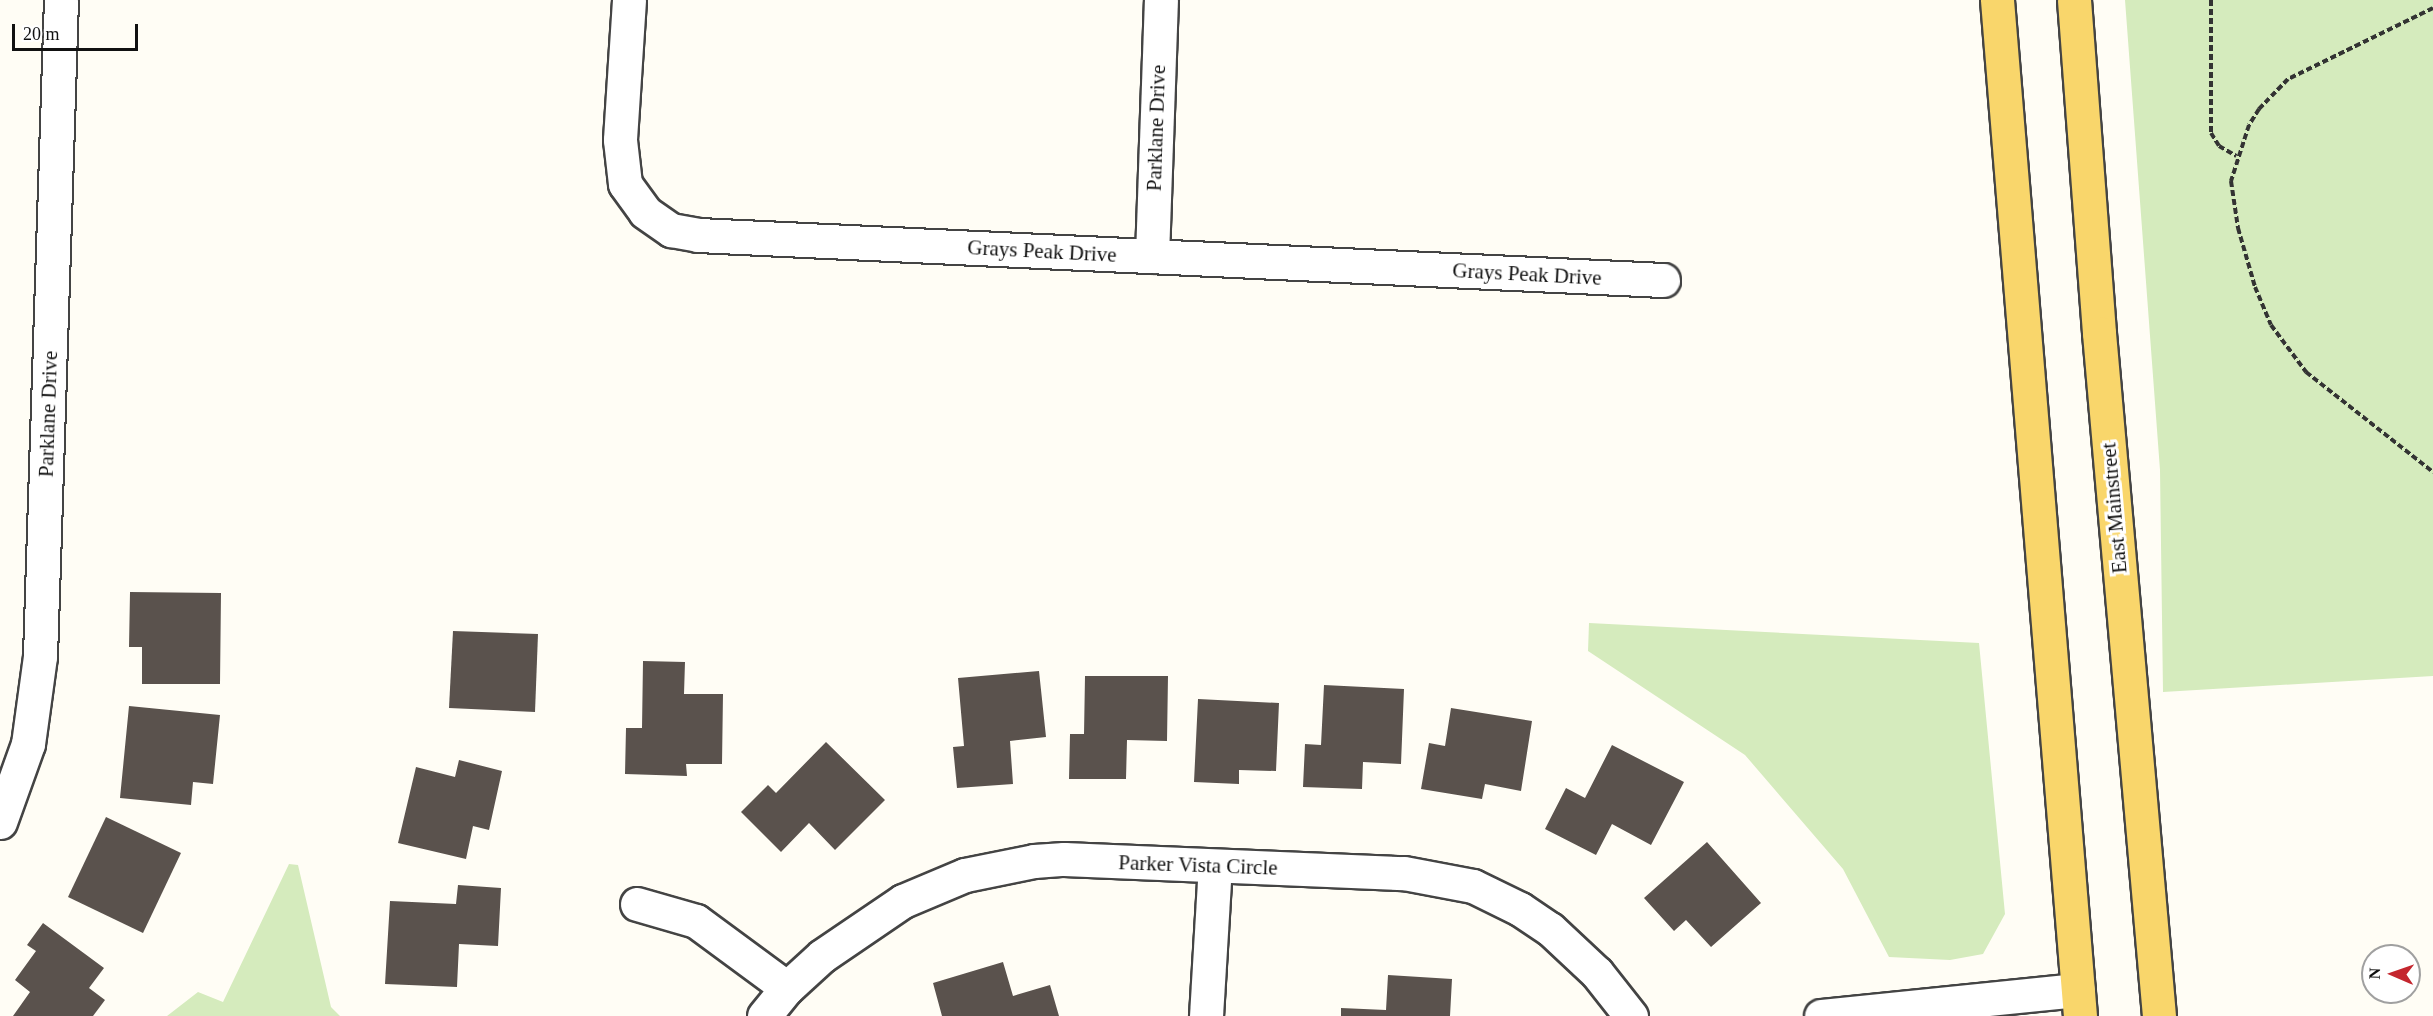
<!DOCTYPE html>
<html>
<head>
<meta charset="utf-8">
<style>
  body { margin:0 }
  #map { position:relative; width:2433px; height:1016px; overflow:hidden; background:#fffdf5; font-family:"Times New Roman",serif }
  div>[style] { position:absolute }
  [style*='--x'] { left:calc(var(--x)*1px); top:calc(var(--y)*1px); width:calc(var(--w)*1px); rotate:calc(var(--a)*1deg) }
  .green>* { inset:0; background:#d5ebbd }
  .building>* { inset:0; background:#5a524d }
  .path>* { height:4px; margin-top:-2px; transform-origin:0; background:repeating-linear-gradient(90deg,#333 0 6px,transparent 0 9px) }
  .roads { filter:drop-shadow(2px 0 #444) drop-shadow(-2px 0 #444) drop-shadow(0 2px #444) drop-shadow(0 -2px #444) }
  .minor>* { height:33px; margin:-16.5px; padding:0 16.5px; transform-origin:16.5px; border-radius:16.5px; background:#fff }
  .major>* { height:33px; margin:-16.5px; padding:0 16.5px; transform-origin:16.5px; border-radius:16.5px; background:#f9d66b }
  span { translate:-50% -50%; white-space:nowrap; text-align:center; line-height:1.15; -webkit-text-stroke:6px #fff; paint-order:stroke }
  .street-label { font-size:21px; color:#111 }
  .north { position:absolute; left:2361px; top:944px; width:60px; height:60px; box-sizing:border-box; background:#fff; border:2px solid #a0a0a0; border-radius:50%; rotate:272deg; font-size:16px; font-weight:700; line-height:24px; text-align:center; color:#111 }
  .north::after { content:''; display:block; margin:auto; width:21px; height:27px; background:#c4262e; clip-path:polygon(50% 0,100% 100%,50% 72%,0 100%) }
  .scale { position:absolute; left:12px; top:24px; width:126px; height:27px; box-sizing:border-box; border:3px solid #111; border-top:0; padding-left:8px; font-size:18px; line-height:21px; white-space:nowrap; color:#111; -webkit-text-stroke:4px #fff; paint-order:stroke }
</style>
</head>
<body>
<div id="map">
  <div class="green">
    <i style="clip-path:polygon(2125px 0,2433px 0,2433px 676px,2163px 692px,2160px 470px)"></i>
    <i style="clip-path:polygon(1589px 623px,1979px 643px,2005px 914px,1983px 954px,1950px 960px,1889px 957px,1843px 869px,1745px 755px,1588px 651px)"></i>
    <i style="clip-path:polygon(289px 864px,298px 865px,331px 1007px,340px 1016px,167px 1016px,198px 992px,223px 1002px)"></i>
  </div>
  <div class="building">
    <i style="clip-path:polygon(130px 592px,221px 593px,220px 684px,142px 684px,142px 647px,129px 647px)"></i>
    <i style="clip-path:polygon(453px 631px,538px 634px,535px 712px,449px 708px)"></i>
    <i style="clip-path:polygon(643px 661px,685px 662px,684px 694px,723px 694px,722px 764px,686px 764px,687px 776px,625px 774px,626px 728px,642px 728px)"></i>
    <i style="clip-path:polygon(1039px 671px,1046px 737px,1010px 741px,1013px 784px,957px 788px,953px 747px,964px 746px,958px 678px)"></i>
    <i style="clip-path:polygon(1085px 676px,1168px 676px,1167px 741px,1127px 740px,1126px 779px,1069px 779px,1070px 734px,1084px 734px)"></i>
    <i style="clip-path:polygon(1324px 685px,1404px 689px,1401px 764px,1363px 762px,1362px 789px,1303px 787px,1305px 744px,1321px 745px)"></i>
    <i style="clip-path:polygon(1198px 699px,1279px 703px,1276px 771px,1239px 770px,1239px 784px,1194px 782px)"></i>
    <i style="clip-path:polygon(129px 706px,220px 715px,213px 784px,193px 782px,191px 805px,120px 798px)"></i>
    <i style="clip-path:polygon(1451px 708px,1532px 721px,1521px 791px,1485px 784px,1482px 799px,1421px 789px,1429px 743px,1445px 746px)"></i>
    <i style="clip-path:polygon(826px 742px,885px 800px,835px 850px,809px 823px,781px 852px,741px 812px,768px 785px,776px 793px)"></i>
    <i style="clip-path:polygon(1612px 745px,1684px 782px,1651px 845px,1612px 824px,1596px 855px,1545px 829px,1566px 788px,1585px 798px)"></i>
    <i style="clip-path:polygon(459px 760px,502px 771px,489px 830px,473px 826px,466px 859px,398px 843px,416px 767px,455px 777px)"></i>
    <i style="clip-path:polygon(106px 817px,181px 853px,143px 933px,68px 897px)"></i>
    <i style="clip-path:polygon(1707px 842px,1761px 903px,1711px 947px,1686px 920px,1674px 931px,1644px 898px)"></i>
    <i style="clip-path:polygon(458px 885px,501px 888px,498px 946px,459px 944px,457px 987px,385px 984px,390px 901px,456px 904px)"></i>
    <i style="clip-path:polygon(43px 923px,104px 968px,89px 988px,105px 1000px,93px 1016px,13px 1016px,30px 992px,15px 980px,36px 951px,27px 945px)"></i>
    <i style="clip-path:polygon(1003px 962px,1013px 996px,1050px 985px,1059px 1016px,942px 1016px,933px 983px)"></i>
    <i style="clip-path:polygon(1388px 975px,1452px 979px,1450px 1016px,1341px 1016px,1341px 1008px,1386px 1010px)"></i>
  </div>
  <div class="path">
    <i style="--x:2211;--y:0;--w:133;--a:90"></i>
    <i style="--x:2211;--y:133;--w:15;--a:58"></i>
    <i style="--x:2219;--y:146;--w:20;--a:30"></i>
    <i style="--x:2433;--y:8;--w:161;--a:153.9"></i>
    <i style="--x:2288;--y:79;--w:42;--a:134"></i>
    <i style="--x:2259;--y:109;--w:19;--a:122"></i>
    <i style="--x:2249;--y:125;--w:59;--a:107.8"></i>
    <i style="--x:2231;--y:181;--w:48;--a:81.5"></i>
    <i style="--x:2238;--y:228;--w:61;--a:73.9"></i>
    <i style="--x:2255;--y:287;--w:41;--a:67.2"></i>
    <i style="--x:2271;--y:325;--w:59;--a:53.3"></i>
    <i style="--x:2306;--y:372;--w:162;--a:38.2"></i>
  </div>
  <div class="roads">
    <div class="minor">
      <i style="--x:629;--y:0;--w:140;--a:93.7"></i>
      <i style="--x:620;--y:140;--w:44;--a:83.5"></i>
      <i style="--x:625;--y:184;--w:34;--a:54"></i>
      <i style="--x:645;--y:212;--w:32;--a:35"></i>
      <i style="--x:671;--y:230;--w:27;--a:10"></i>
      <i style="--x:698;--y:235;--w:966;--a:2.67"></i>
      <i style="--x:1152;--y:256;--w:256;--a:-88"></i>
      <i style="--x:0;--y:822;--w:83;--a:-70.3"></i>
      <i style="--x:28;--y:744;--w:89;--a:-82.2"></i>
      <i style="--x:40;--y:656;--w:656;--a:-88.17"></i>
      <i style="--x:637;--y:904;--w:61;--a:16.1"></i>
      <i style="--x:696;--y:921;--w:113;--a:36.4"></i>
      <i style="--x:764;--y:1016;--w:36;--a:-51"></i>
      <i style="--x:787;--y:988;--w:47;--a:-42.4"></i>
      <i style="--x:822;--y:956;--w:98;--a:-34.2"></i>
      <i style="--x:903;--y:901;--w:67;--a:-22.8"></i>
      <i style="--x:965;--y:875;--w:70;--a:-11.5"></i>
      <i style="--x:1034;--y:861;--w:30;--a:-4"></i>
      <i style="--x:1064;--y:859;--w:340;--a:2.4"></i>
      <i style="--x:1404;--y:873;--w:70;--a:10.7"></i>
      <i style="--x:1473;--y:886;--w:52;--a:26.1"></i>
      <i style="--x:1520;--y:909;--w:36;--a:34"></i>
      <i style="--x:1550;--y:929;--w:64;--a:43.1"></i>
      <i style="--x:1597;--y:973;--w:55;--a:51.7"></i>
      <i style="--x:1206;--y:1016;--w:150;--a:-86.6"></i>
      <i style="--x:1821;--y:1016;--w:258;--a:-5.8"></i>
    </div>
    <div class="major">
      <i style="--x:1997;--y:0;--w:1019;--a:85.33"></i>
      <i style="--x:2074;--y:0;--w:334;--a:85.7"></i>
      <i style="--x:2099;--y:333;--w:686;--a:84.98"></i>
    </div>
  </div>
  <div class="street-label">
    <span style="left:1156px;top:128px;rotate:-88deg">Parklane Drive</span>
    <span style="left:1042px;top:251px;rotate:3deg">Grays Peak Drive</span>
    <span style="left:1527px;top:274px;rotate:3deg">Grays Peak Drive</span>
    <span style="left:48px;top:414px;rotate:-88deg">Parklane Drive</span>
    <span style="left:2114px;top:508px;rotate:-95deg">East Mainstreet</span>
    <span style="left:1198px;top:865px;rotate:2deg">Parker Vista Circle</span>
  </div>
  <div class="north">N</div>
  <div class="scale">20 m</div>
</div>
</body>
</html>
